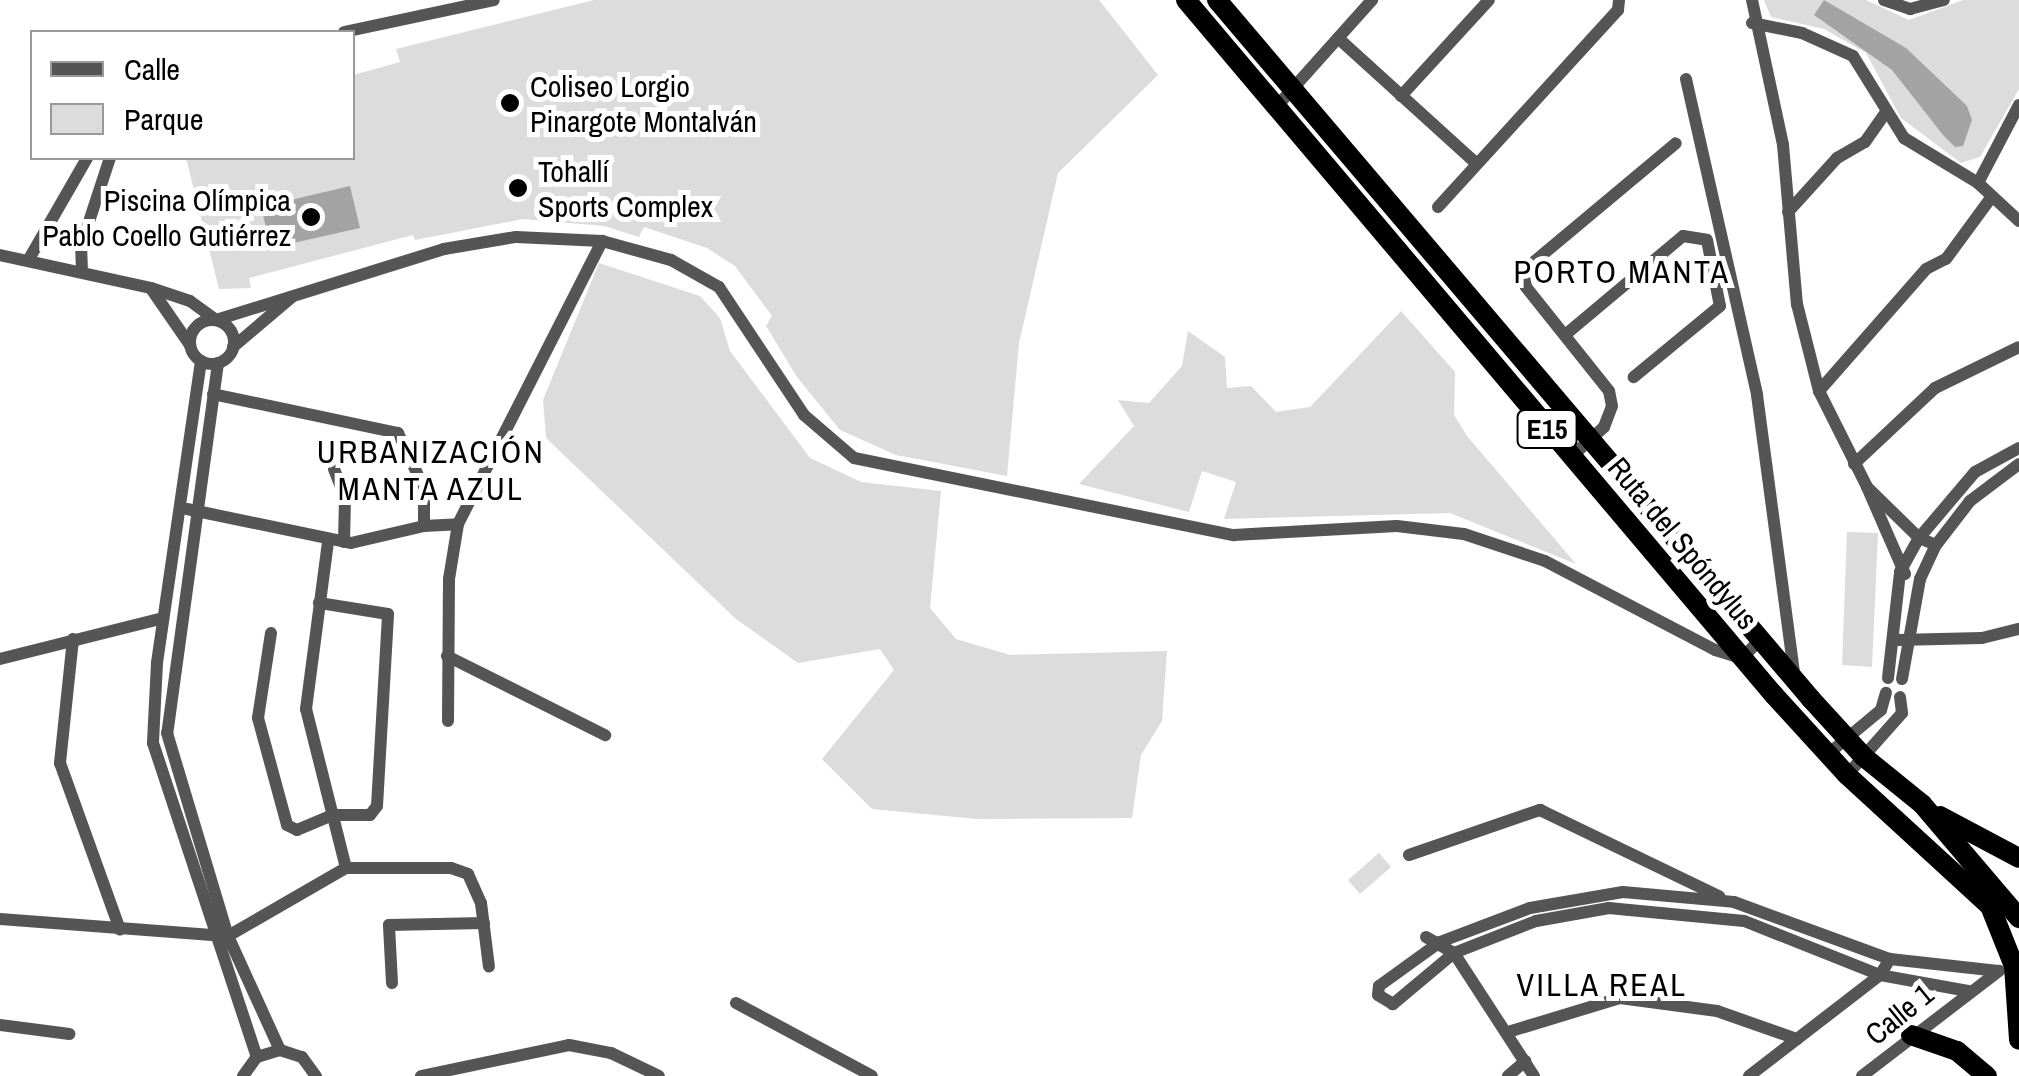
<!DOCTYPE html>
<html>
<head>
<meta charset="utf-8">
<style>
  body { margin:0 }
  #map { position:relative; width:2019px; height:1076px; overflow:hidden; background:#fff; font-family:"Archivo Narrow",sans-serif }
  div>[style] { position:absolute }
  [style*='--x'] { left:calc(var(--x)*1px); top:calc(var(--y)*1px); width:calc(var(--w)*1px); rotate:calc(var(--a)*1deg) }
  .green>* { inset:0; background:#dcdcdc }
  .water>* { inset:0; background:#a3a3a3 }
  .minor>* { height:12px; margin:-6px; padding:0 6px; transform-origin:6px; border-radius:6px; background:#555 }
  .minor>.ring { margin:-6px; padding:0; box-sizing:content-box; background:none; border:12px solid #555; border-radius:50% }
  .trunk>* { height:20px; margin:-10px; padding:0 10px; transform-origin:10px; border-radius:10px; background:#000 }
  .dots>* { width:28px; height:28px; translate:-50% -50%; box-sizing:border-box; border:5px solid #fff; border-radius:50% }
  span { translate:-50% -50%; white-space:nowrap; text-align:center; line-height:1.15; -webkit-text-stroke:10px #fff; paint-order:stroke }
  .shield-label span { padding:2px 8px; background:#fff; border:2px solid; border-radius:8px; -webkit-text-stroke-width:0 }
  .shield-label { font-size:28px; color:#000; font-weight:700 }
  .poi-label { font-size:30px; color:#000 }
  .left { translate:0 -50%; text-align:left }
  .right { translate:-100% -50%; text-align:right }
  .street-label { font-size:30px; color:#000 }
  .neighbourhood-label { font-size:32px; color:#000; letter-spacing:2.5px }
  .legend { position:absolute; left:30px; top:30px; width:325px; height:130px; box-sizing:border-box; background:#fff; border:2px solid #999; margin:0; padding:12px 18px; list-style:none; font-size:30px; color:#000 }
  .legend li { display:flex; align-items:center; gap:20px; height:50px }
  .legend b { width:50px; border:2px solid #999 }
</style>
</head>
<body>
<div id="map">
  <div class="green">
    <i style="clip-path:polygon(594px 0,1099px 0,1158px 75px,1058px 173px,1019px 343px,1007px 476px,896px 455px,840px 430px,797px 377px,766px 326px,772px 316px,735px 266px,707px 248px,644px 227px,639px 237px,604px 226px,523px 219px,415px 240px,413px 235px,249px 278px,251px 288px,219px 289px,186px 158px,352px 158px,353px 75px,400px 62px,396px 49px)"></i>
    <i style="clip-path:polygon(1764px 0,1866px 0,1909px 20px,1963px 0,2019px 0,2019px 89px,1980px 157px,1961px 163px,1901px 118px,1866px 53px,1824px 29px,1771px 17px)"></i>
    <i style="clip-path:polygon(599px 263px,700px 296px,720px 318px,730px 351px,810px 458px,861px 482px,941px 491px,930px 608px,956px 639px,1010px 655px,1167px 651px,1162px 721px,1141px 755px,1132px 818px,977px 819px,872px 809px,822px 759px,894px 670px,880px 649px,798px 663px,736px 619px,546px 438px,543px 400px)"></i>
    <i style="clip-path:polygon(1401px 311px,1455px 372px,1454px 415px,1467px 436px,1576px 564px,1450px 513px,1224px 519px,1236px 482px,1202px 471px,1189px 512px,1079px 484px,1134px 426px,1118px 400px,1149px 403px,1182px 366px,1188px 331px,1225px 357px,1227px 388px,1251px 386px,1276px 412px,1310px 407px)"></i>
    <i style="clip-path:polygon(1847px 532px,1878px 533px,1872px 667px,1842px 665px)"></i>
    <i style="clip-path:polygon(1379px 853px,1391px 867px,1360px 894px,1348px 880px)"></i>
  </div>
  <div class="water">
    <i style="clip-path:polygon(1824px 0,1906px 48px,1967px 106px,1972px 120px,1963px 146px,1955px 147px,1943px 135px,1892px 70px,1814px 15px)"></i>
    <i style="clip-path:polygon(350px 186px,360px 228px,271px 248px,261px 207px)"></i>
  </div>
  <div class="minor">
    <i style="--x:1752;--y:0;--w:148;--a:77.9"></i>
    <i style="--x:1783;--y:145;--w:160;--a:85"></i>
    <i style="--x:1797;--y:304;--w:90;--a:75.8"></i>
    <i style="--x:1819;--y:391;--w:107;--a:63.4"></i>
    <i style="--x:1884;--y:0;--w:28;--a:19"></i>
    <i style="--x:1910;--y:9;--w:35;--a:-15"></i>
    <i style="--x:1752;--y:23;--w:51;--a:11.3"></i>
    <i style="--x:1802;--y:33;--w:56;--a:24.3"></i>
    <i style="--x:1853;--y:56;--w:97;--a:58.1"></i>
    <i style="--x:1904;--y:138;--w:87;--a:31.3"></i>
    <i style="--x:1978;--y:183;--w:56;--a:42.8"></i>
    <i style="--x:344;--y:32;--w:153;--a:-12"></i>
    <i style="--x:1338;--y:38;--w:186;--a:42.2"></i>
    <i style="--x:1686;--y:79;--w:324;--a:77.3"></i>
    <i style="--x:1757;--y:395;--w:287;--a:82.4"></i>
    <i style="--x:1401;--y:96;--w:130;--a:-47.5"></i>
    <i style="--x:1279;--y:104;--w:140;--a:-48.2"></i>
    <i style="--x:1978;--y:183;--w:88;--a:-62.3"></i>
    <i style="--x:1438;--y:207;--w:267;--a:-47.6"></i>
    <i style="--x:1618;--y:10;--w:10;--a:-84"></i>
    <i style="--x:1788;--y:212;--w:73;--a:-47.8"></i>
    <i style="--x:1837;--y:158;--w:32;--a:-30"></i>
    <i style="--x:1865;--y:142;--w:37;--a:-55"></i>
    <i style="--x:0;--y:255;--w:155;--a:12.3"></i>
    <i style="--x:151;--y:288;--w:41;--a:18.4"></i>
    <i style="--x:190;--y:301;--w:32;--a:36"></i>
    <i style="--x:216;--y:320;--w:239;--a:-17.3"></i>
    <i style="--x:444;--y:249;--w:73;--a:-9.5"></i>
    <i style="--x:516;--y:237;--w:86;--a:2.7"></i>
    <i style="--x:602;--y:241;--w:72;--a:15.4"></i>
    <i style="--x:671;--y:260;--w:55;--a:29.4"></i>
    <i style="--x:719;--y:287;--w:154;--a:56.4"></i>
    <i style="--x:804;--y:415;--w:66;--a:40.7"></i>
    <i style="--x:854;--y:458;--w:388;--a:11.5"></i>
    <i style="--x:1234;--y:535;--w:163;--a:-3.2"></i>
    <i style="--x:1397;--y:526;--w:67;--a:6.8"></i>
    <i style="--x:1464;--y:534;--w:85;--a:18.4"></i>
    <i style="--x:1545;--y:561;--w:192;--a:27.6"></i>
    <i style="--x:1715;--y:650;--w:28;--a:17"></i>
    <i style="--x:1742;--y:658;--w:25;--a:-45"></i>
    <i style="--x:29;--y:259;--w:116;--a:-60.1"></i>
    <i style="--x:82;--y:272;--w:26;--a:-92"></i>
    <i style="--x:81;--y:246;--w:93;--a:-71.8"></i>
    <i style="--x:152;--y:290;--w:67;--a:55.4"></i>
    <i class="ring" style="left:190px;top:320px;width:32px;height:32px"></i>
    <i style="--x:1565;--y:335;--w:154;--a:-40"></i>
    <i style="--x:1683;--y:236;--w:24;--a:9"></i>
    <i style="--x:1707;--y:240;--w:67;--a:78.9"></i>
    <i style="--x:1720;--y:306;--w:112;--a:140.5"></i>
    <i style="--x:233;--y:347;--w:77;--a:-40.3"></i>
    <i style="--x:201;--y:361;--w:305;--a:98.3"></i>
    <i style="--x:157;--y:663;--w:80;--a:92.9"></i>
    <i style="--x:153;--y:743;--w:331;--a:71.7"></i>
    <i style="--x:218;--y:363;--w:373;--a:97.8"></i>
    <i style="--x:167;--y:733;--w:212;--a:73.3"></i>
    <i style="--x:228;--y:936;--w:125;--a:65.5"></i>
    <i style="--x:1819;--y:391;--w:162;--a:-48.7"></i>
    <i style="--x:1926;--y:269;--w:22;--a:-27"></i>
    <i style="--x:1946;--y:259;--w:74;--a:-53.7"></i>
    <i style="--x:1571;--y:457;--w:45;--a:-42.3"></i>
    <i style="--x:1604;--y:427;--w:22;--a:-69"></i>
    <i style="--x:1612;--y:406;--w:15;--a:-101"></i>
    <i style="--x:1609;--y:391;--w:133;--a:-128.6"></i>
    <i style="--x:1526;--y:287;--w:16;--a:-101"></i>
    <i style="--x:1523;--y:271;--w:199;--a:-39.9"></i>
    <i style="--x:1854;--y:464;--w:111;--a:-43.2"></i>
    <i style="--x:1935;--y:388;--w:93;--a:-26"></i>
    <i style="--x:334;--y:469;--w:31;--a:69"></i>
    <i style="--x:345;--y:498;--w:44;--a:91.3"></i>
    <i style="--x:187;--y:509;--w:167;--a:11.7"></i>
    <i style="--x:351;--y:543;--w:75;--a:-13.1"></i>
    <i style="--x:424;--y:526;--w:38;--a:-90"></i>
    <i style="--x:424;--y:488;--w:61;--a:-115.3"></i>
    <i style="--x:398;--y:433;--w:189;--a:-168.1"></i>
    <i style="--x:424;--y:526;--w:34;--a:-3"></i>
    <i style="--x:1905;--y:574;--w:95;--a:-113.6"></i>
    <i style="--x:1867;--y:487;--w:73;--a:44.4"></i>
    <i style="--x:1919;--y:538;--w:18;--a:22"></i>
    <i style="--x:271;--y:633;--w:86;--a:98.7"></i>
    <i style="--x:258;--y:718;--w:111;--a:74.8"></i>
    <i style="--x:287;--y:825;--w:11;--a:27"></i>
    <i style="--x:297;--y:830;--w:38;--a:-23"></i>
    <i style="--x:332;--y:815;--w:38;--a:0"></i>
    <i style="--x:370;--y:815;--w:11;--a:-52"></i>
    <i style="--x:377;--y:806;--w:192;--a:-86.7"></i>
    <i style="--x:388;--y:614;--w:70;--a:-170.9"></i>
    <i style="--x:73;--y:639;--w:125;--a:96"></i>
    <i style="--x:60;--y:763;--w:177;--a:70.2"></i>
    <i style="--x:1898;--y:640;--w:84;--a:-1.4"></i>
    <i style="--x:1982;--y:638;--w:38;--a:-14"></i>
    <i style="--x:447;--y:656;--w:177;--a:26.6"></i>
    <i style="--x:0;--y:659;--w:168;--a:-14.1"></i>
    <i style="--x:1888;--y:678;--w:107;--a:-83.5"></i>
    <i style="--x:1900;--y:572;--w:39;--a:-61"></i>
    <i style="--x:1919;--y:538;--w:87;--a:-49.7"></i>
    <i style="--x:1975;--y:472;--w:50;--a:-28.6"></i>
    <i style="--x:1902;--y:679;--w:102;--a:-79.8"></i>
    <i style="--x:1920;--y:579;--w:38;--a:-65"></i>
    <i style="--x:1936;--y:545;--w:56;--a:-52.3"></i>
    <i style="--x:1970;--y:501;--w:61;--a:-37.1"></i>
    <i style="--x:448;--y:721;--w:142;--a:-89.6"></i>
    <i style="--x:449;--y:579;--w:56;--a:-80.7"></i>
    <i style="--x:458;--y:524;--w:318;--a:-63"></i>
    <i style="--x:1828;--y:754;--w:69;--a:-39.7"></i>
    <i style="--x:1881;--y:710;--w:18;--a:-74"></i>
    <i style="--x:1847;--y:775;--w:83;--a:-48.4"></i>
    <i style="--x:1902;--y:713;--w:16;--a:-97"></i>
    <i style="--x:1409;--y:855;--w:139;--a:-19"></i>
    <i style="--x:1540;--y:810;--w:199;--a:25.7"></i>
    <i style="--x:346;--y:868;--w:105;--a:0"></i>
    <i style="--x:451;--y:868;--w:18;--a:19"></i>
    <i style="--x:468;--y:874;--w:32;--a:66"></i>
    <i style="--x:481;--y:903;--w:64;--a:82.9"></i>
    <i style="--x:0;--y:919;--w:229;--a:4.3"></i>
    <i style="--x:228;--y:936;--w:136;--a:-30"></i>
    <i style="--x:346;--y:868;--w:164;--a:-104.1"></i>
    <i style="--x:306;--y:709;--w:169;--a:-82.5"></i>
    <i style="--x:1426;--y:937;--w:32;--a:30"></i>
    <i style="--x:1454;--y:953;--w:147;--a:57"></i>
    <i style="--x:392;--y:983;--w:58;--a:-93"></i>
    <i style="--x:389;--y:925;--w:95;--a:-1.2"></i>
    <i style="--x:1968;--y:991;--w:89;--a:-169.7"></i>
    <i style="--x:1880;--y:975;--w:146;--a:-158.3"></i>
    <i style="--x:1744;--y:921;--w:136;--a:-174.5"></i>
    <i style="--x:1609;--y:908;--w:74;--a:169.9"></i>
    <i style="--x:1536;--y:921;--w:88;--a:158.7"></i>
    <i style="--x:1454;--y:953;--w:80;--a:140.1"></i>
    <i style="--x:1393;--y:1004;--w:17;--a:-149"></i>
    <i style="--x:1378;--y:995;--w:9;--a:-84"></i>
    <i style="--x:1379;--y:986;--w:75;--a:-35.8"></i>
    <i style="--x:1440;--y:942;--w:96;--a:-20.7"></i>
    <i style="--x:1530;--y:908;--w:94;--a:-9.8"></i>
    <i style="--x:1623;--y:892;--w:111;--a:5.1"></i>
    <i style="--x:1734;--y:902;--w:166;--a:20.1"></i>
    <i style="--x:1890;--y:959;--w:109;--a:6.3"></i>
    <i style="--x:736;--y:1003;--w:154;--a:28.2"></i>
    <i style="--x:0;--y:1025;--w:70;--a:7.4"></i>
    <i style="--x:1508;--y:1032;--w:117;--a:-16.9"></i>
    <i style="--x:1620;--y:998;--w:98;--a:7.6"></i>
    <i style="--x:1717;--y:1011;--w:85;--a:19.3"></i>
    <i style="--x:243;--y:1076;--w:24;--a:-54"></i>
    <i style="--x:257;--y:1057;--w:24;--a:-17"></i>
    <i style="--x:280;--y:1050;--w:23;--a:18"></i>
    <i style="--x:302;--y:1057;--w:24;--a:54"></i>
    <i style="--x:421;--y:1076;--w:151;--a:-11.8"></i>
    <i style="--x:569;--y:1045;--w:43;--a:10.8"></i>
    <i style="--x:611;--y:1053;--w:53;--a:25.6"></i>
    <i style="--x:1508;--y:1076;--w:23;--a:-41"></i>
    <i style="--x:1749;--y:1076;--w:165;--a:-37.6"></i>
    <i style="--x:1880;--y:975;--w:19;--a:-58"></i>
    <i style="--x:1862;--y:1076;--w:173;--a:-37.5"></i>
  </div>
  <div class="trunk">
    <i style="--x:1186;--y:0;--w:910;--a:49.77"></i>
    <i style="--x:1774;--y:695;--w:108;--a:47.6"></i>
    <i style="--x:1847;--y:775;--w:194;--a:42.5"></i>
    <i style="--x:1990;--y:906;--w:65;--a:68.2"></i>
    <i style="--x:2014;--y:966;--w:74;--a:86.1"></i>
    <i style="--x:1217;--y:0;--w:917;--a:49.64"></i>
    <i style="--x:1811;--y:699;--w:79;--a:47.6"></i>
    <i style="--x:1864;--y:757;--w:75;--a:39"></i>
    <i style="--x:1922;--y:804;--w:150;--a:49.6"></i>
    <i style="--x:1940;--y:816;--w:89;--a:28"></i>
    <i style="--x:1911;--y:1035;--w:49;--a:19.2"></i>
    <i style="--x:1957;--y:1051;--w:39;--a:40"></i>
  </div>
  <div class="dots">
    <i style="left:510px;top:103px;background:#000"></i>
    <i style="left:518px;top:188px;background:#000"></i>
    <i style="left:311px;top:217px;background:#000"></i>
  </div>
  <div class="shield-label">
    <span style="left:1547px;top:429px">E15</span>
  </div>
  <div class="poi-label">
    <span class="left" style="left:530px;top:103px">Coliseo Lorgio<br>Pinargote Montalván</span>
    <span class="left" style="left:538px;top:188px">Tohallí<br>Sports Complex</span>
    <span class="right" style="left:291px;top:217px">Piscina Olímpica<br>Pablo Coello Gutiérrez</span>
  </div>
  <div class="street-label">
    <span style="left:1683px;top:543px;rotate:50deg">Ruta del Spóndylus</span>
    <span style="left:1899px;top:1014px;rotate:-39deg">Calle 1</span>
  </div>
  <div class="neighbourhood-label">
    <span style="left:1622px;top:272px">PORTO MANTA</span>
    <span style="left:431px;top:471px">URBANIZACIÓN<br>MANTA AZUL</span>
    <span style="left:1602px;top:985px">VILLA REAL</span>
  </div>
  <ul class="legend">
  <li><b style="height:12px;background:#555"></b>Calle</li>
  <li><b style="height:28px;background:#dcdcdc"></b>Parque</li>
  </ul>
</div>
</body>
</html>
